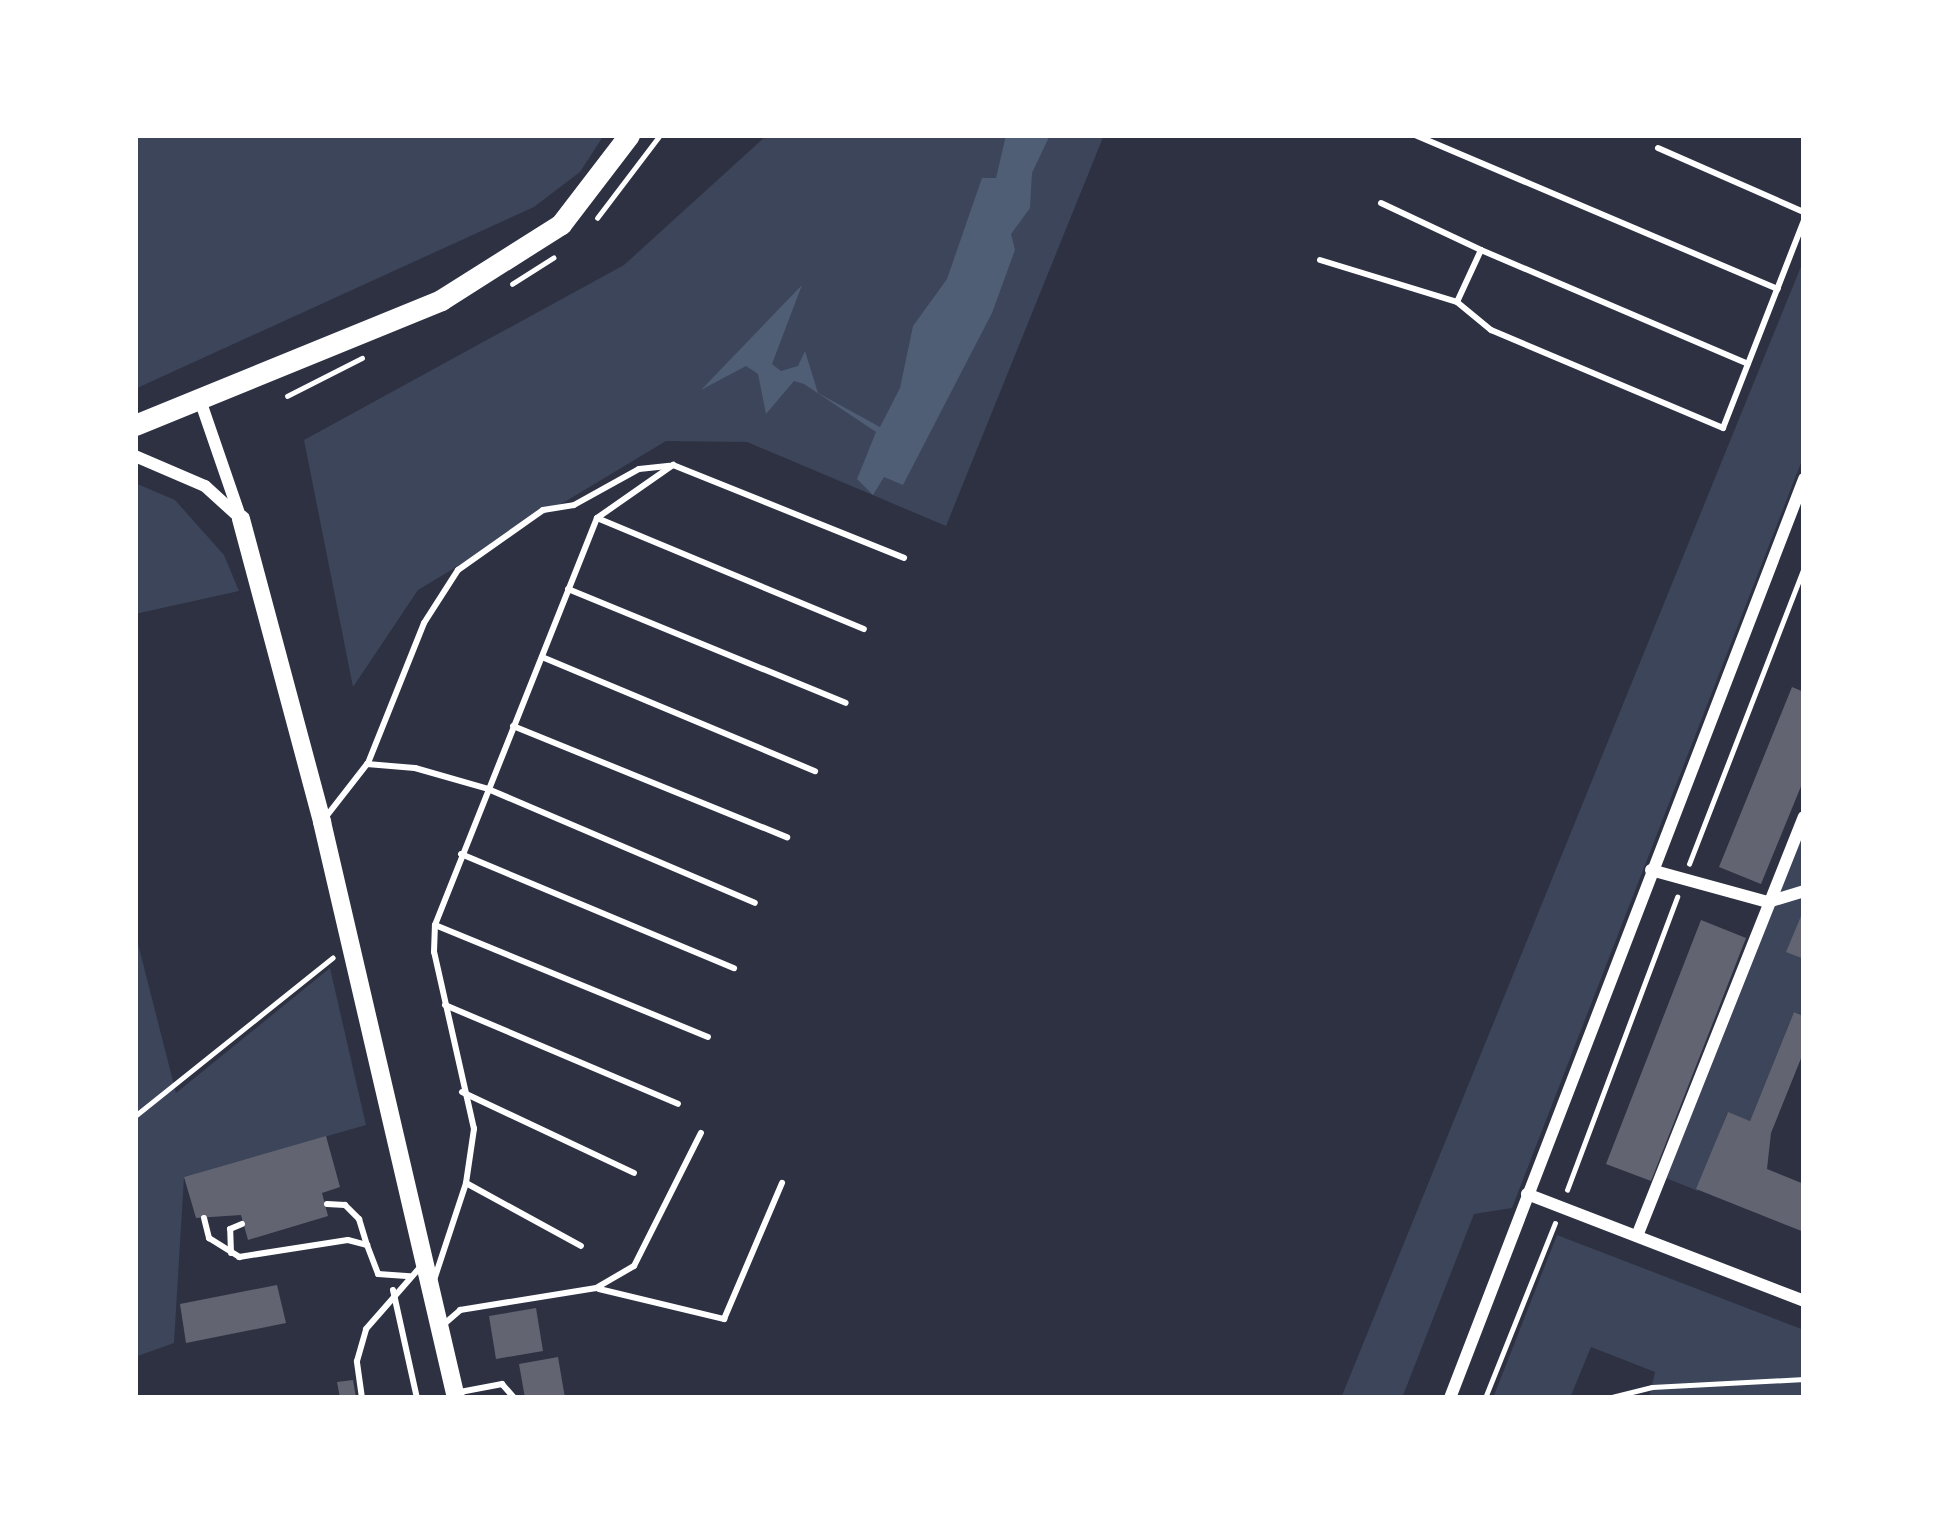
<!DOCTYPE html>
<html>
<head>
<meta charset="utf-8">
<style>
  body { margin:0 }
  #map { position:relative; width:1939px; height:1533px; overflow:hidden; background:#2d3142; font-family:"Work Sans",sans-serif }
  div>[style] { position:absolute }
  [style*='--x'] { left:calc(var(--x)*1px); top:calc(var(--y)*1px); width:calc(var(--w)*1px); rotate:calc(var(--a)*1deg) }
  .green>* { inset:0; background:#3c4559 }
  .water>* { inset:0; background:#4f5d75 }
  .building>* { inset:0; background:#626471 }
  .path>* { height:4.5px; margin:-2.25px; padding:0 2.25px; transform-origin:2.25px; border-radius:2.25px; background:#fff }
  .service>* { height:6px; margin:-3px; padding:0 3px; transform-origin:3px; border-radius:3px; background:#fff }
  .minor>* { height:12px; margin:-6px; padding:0 6px; transform-origin:6px; border-radius:6px; background:#fff }
  .secondary>* { height:18px; margin:-9px; padding:0 9px; transform-origin:9px; border-radius:9px; background:#fff }
  .primary>* { height:21px; margin:-10.5px; padding:0 10.5px; transform-origin:10.5px; border-radius:10.5px; background:#fff }
  span { translate:-50% -50%; white-space:nowrap; text-align:center; line-height:1.15; -webkit-text-stroke:10px #fff; paint-order:stroke }
  .frame { position:absolute; inset:0; border:138px solid #fff; pointer-events:none }
</style>
</head>
<body>
<div id="map">
  <div class="green">
    <i style="clip-path:polygon(135px 135px,604px 135px,580px 172px,534px 207px,135px 389px)"></i>
    <i style="clip-path:polygon(767px 135px,1104px 135px,946px 526px,747px 442px,666px 441px,418px 590px,353px 687px,304px 440px,624px 265px)"></i>
    <i style="clip-path:polygon(1804px 259px,1804px 455px,1512px 1208px,1474px 1214px,1402px 1398px,1341px 1398px)"></i>
    <i style="clip-path:polygon(135px 483px,175px 500px,224px 555px,239px 591px,135px 614px)"></i>
    <i style="clip-path:polygon(1804px 810px,1804px 911px,1787px 951px,1804px 959px,1804px 1015px,1794px 1012px,1750px 1121px,1727px 1113px,1698px 1191px,1661px 1176px)"></i>
    <i style="clip-path:polygon(135px 932px,176px 1093px,330px 968px,366px 1125px,184px 1177px,174px 1343px,135px 1357px)"></i>
    <i style="clip-path:polygon(1557px 1235px,1804px 1330px,1804px 1398px,1649px 1398px,1655px 1372px,1591px 1347px,1570px 1398px,1493px 1398px)"></i>
  </div>
  <div class="water">
    <i style="clip-path:polygon(1006px 135px,1050px 135px,1032px 173px,1030px 208px,1011px 234px,1015px 250px,992px 313px,903px 485px,884px 477px,873px 495px,857px 479px,876px 432px,804px 384px,794px 381px,766px 414px,758px 374px,746px 366px,701px 390px,802px 285px,772px 364px,781px 371px,798px 366px,805px 351px,818px 393px,880px 427px,900px 388px,913px 326px,947px 279px,982px 178px,996px 178px)"></i>
  </div>
  <div class="building">
    <i style="clip-path:polygon(1792px 687px,1804px 692px,1804px 779px,1761px 884px,1719px 867px)"></i>
    <i style="clip-path:polygon(1804px 909px,1804px 959px,1786px 952px)"></i>
    <i style="clip-path:polygon(1701px 920px,1746px 938px,1651px 1181px,1606px 1164px)"></i>
    <i style="clip-path:polygon(1794px 1012px,1804px 1016px,1804px 1051px,1771px 1133px,1767px 1169px,1804px 1184px,1804px 1232px,1696px 1189px,1728px 1112px,1750px 1121px)"></i>
    <i style="clip-path:polygon(326px 1136px,340px 1187px,322px 1193px,328px 1216px,248px 1240px,241px 1215px,196px 1218px,184px 1177px)"></i>
    <i style="clip-path:polygon(277px 1285px,286px 1323px,186px 1343px,180px 1304px)"></i>
    <i style="clip-path:polygon(536px 1308px,543px 1351px,496px 1359px,489px 1316px)"></i>
    <i style="clip-path:polygon(558px 1357px,565px 1398px,525px 1398px,519px 1364px)"></i>
    <i style="clip-path:polygon(353px 1380px,356px 1398px,340px 1398px,337px 1382px)"></i>
  </div>
  <div class="path">
    <i style="--x:597;--y:218;--w:104;--a:-52.8"></i>
    <i style="--x:512;--y:284;--w:49;--a:-32.4"></i>
    <i style="--x:287;--y:396;--w:84;--a:-26.9"></i>
    <i style="--x:1689;--y:864;--w:318;--a:-68.8"></i>
    <i style="--x:135;--y:1116;--w:253;--a:-38.7"></i>
    <i style="--x:1567;--y:1190;--w:313;--a:-69.4"></i>
    <i style="--x:1485;--y:1398;--w:188;--a:-68.2"></i>
    <i style="--x:1608;--y:1398;--w:45;--a:-14"></i>
    <i style="--x:1652;--y:1387;--w:152;--a:-3"></i>
  </div>
  <div class="service">
    <i style="--x:1415;--y:135;--w:394;--a:23"></i>
    <i style="--x:1658;--y:148;--w:159;--a:23.7"></i>
    <i style="--x:1381;--y:203;--w:110;--a:25.2"></i>
    <i style="--x:1481;--y:250;--w:57;--a:114.8"></i>
    <i style="--x:1457;--y:302;--w:44;--a:39.5"></i>
    <i style="--x:1491;--y:330;--w:252;--a:22.9"></i>
    <i style="--x:1723;--y:428;--w:223;--a:-68.7"></i>
    <i style="--x:1481;--y:250;--w:290;--a:23.1"></i>
    <i style="--x:1320;--y:260;--w:143;--a:17"></i>
    <i style="--x:597;--y:518;--w:289;--a:22.6"></i>
    <i style="--x:568;--y:589;--w:300;--a:22.3"></i>
    <i style="--x:542;--y:657;--w:296;--a:22.7"></i>
    <i style="--x:513;--y:726;--w:296;--a:22.1"></i>
    <i style="--x:368;--y:763;--w:151;--a:-68.2"></i>
    <i style="--x:424;--y:623;--w:63;--a:-57.3"></i>
    <i style="--x:458;--y:570;--w:104;--a:-35.2"></i>
    <i style="--x:543;--y:510;--w:31;--a:-9"></i>
    <i style="--x:574;--y:505;--w:74;--a:-29"></i>
    <i style="--x:639;--y:469;--w:31;--a:-6"></i>
    <i style="--x:325;--y:818;--w:68;--a:-52.1"></i>
    <i style="--x:367;--y:764;--w:48;--a:4.8"></i>
    <i style="--x:415;--y:768;--w:76;--a:16"></i>
    <i style="--x:488;--y:789;--w:290;--a:23.1"></i>
    <i style="--x:461;--y:854;--w:296;--a:22.7"></i>
    <i style="--x:435;--y:925;--w:295;--a:22.3"></i>
    <i style="--x:445;--y:1005;--w:253;--a:23"></i>
    <i style="--x:462;--y:1092;--w:190;--a:25.2"></i>
    <i style="--x:466;--y:1183;--w:131;--a:28.7"></i>
    <i style="--x:327;--y:1204;--w:18;--a:3"></i>
    <i style="--x:345;--y:1205;--w:20;--a:45"></i>
    <i style="--x:359;--y:1219;--w:27;--a:73"></i>
    <i style="--x:204;--y:1218;--w:21;--a:76"></i>
    <i style="--x:209;--y:1238;--w:36;--a:32"></i>
    <i style="--x:239;--y:1257;--w:110;--a:-8.9"></i>
    <i style="--x:348;--y:1240;--w:20;--a:15"></i>
    <i style="--x:367;--y:1245;--w:31;--a:69"></i>
    <i style="--x:378;--y:1274;--w:32;--a:4"></i>
    <i style="--x:231;--y:1253;--w:24;--a:-92"></i>
    <i style="--x:230;--y:1229;--w:13;--a:-23"></i>
    <i style="--x:434;--y:1280;--w:102;--a:-71.7"></i>
    <i style="--x:466;--y:1183;--w:55;--a:-81.6"></i>
    <i style="--x:474;--y:1129;--w:181;--a:-102.7"></i>
    <i style="--x:434;--y:952;--w:27;--a:-88"></i>
    <i style="--x:435;--y:925;--w:438;--a:-68.3"></i>
    <i style="--x:597;--y:518;--w:93;--a:-34.9"></i>
    <i style="--x:673;--y:465;--w:249;--a:21.9"></i>
    <i style="--x:599;--y:1289;--w:129;--a:13.5"></i>
    <i style="--x:724;--y:1319;--w:148;--a:-66.9"></i>
    <i style="--x:393;--y:1290;--w:111;--a:77.5"></i>
    <i style="--x:443;--y:1325;--w:23;--a:-41"></i>
    <i style="--x:460;--y:1310;--w:138;--a:-9.2"></i>
    <i style="--x:596;--y:1288;--w:44;--a:-30.1"></i>
    <i style="--x:634;--y:1266;--w:149;--a:-63.3"></i>
    <i style="--x:460;--y:1392;--w:43;--a:-10.8"></i>
    <i style="--x:502;--y:1384;--w:18;--a:49"></i>
    <i style="--x:362;--y:1398;--w:37;--a:-98"></i>
    <i style="--x:357;--y:1361;--w:33;--a:-74"></i>
    <i style="--x:366;--y:1329;--w:85;--a:-48.8"></i>
  </div>
  <div class="minor">
    <i style="--x:200;--y:400;--w:126;--a:71"></i>
    <i style="--x:135;--y:456;--w:76;--a:23.2"></i>
    <i style="--x:205;--y:486;--w:47;--a:42.4"></i>
    <i style="--x:1651;--y:870;--w:121;--a:15.3"></i>
    <i style="--x:1768;--y:902;--w:38;--a:-17"></i>
    <i style="--x:1527;--y:1194;--w:297;--a:21.1"></i>
    <i style="--x:1637;--y:1236;--w:451;--a:-68.3"></i>
    <i style="--x:1450;--y:1398;--w:985;--a:-68.93"></i>
  </div>
  <div class="secondary">
    <i style="--x:241;--y:519;--w:314;--a:75"></i>
    <i style="--x:322;--y:822;--w:591;--a:76.9"></i>
  </div>
  <div class="primary">
    <i style="--x:135;--y:425;--w:331;--a:-22.2"></i>
    <i style="--x:441;--y:300;--w:142;--a:-32.3"></i>
    <i style="--x:561;--y:224;--w:112;--a:-52.6"></i>
  </div>
  <div class="frame"></div>
</div>
</body>
</html>
